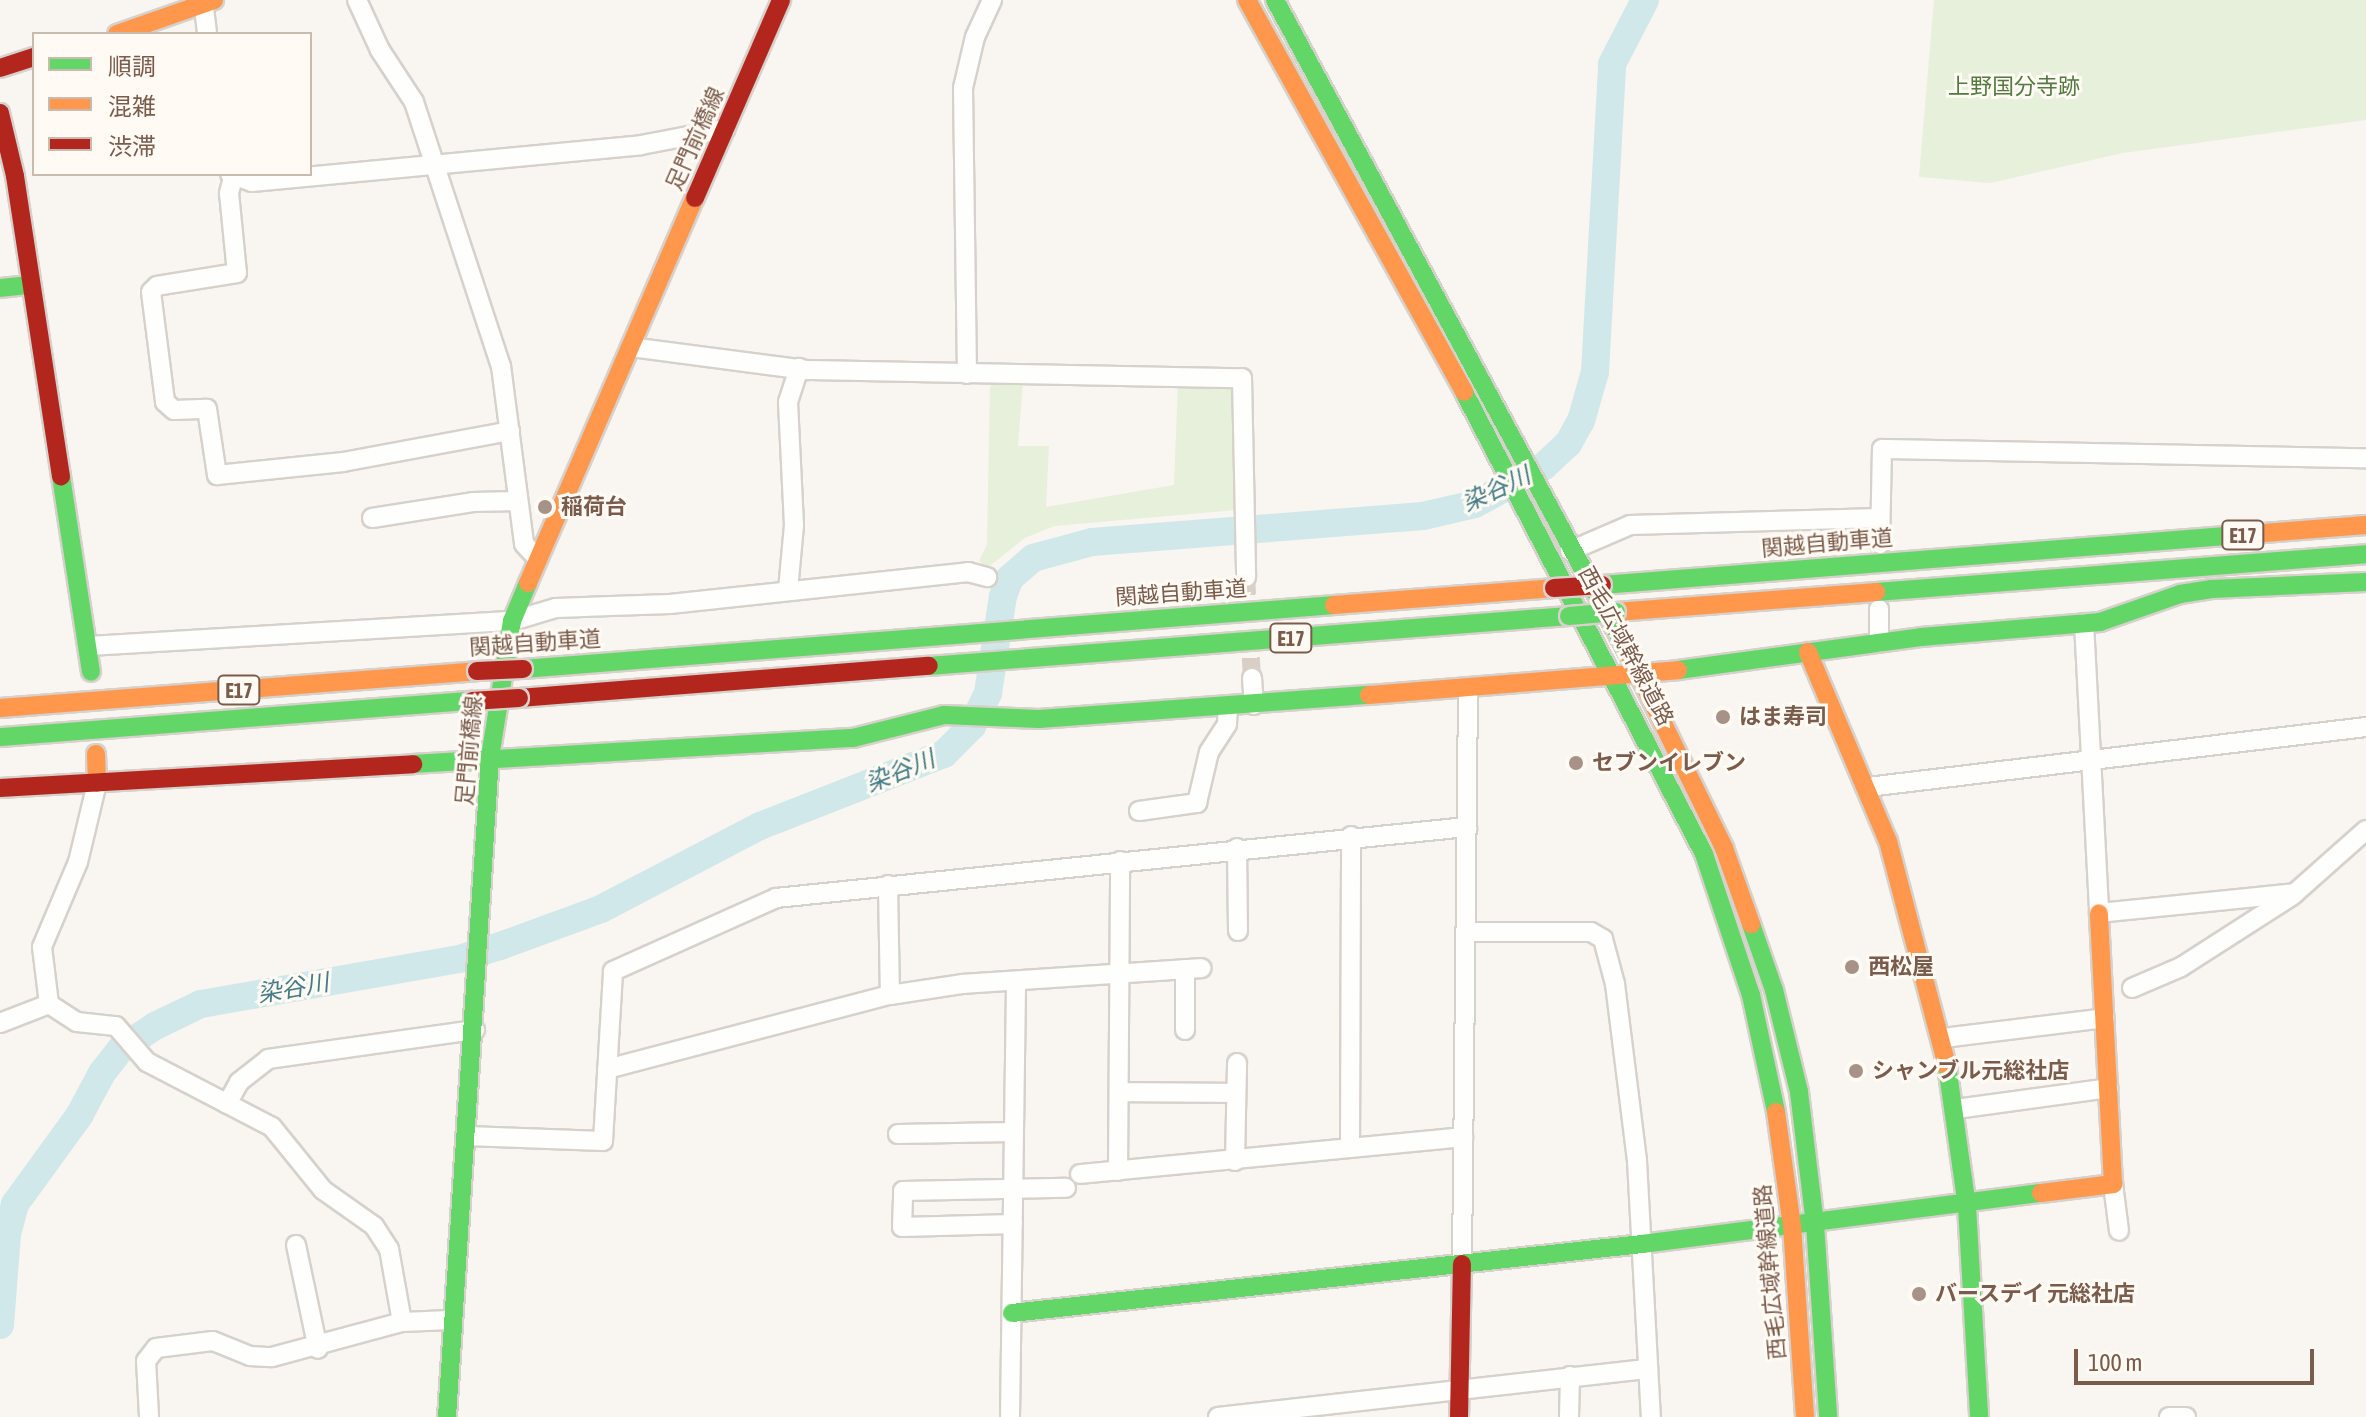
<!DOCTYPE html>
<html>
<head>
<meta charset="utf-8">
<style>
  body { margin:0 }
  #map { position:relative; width:2366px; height:1417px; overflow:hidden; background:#f9f5f0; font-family:"Asap Condensed","Noto Sans JP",sans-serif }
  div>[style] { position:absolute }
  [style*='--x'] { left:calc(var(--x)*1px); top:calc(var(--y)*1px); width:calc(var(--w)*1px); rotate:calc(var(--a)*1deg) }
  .green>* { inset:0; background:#e7f0db }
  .river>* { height:28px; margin:-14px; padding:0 14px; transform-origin:14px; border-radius:14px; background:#d0e8ea }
  .street-tunnel>* { height:18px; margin-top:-9px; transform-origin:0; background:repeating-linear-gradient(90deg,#d9cfc7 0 18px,transparent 0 27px) }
  .roads { filter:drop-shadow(2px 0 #d7d1cb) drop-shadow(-2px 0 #d7d1cb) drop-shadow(0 2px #d7d1cb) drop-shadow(0 -2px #d7d1cb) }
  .street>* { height:18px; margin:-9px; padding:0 9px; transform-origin:9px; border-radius:9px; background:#fefefd }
  .fast>* { height:18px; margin:-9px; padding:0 9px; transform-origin:9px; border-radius:9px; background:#63d668 }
  .slow>* { height:18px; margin:-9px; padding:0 9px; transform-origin:9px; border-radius:9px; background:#ff974d }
  .jam>* { height:18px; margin:-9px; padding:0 9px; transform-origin:9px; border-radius:9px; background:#b3261e }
  .bridges { filter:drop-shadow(2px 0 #dad1cc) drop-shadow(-2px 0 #dad1cc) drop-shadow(0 2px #dad1cc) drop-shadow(0 -2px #dad1cc) }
  .fast-bridge>* { height:18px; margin:-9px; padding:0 9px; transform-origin:9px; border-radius:9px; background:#63d668 }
  .jam-bridge>* { height:18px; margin:-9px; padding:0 9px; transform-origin:9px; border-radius:9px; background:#b3261e }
  .dots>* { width:22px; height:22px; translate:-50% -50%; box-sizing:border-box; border:4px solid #fffaf3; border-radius:50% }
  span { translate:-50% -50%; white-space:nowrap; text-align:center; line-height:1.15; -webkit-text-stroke:6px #fffaf3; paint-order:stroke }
  .shield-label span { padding:2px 6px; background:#fffaf3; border:2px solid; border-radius:6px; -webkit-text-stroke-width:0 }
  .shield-label { font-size:20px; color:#7a5c4d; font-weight:700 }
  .park-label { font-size:22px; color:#537a41 }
  .street-label { font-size:22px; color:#7a5c4d }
  .poi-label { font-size:22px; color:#7a5c4d; font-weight:700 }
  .left { translate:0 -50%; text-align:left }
  .water-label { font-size:24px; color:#437c86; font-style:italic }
  .legend { position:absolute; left:32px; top:32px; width:280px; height:144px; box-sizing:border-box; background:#fffaf3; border:2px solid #cabbb1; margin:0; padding:10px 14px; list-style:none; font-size:24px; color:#7a5c4d }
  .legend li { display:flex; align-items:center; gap:16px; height:40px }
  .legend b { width:40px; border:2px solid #cabbb1 }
  .scale { position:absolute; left:2074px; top:1349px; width:240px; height:36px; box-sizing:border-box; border:4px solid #7a5c4d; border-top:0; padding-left:10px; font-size:24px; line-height:28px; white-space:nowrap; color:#7a5c4d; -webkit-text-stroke:6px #fffaf3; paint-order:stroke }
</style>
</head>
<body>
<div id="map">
  <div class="green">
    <i style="clip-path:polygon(1934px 0,2366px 0,2366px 120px,2123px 153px,1990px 183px,1919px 177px)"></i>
    <i style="clip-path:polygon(997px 379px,1023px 380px,1018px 446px,1049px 446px,1046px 507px,1174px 485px,1178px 383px,1229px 385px,1237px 392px,1236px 510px,1054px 526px,1025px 538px,987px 568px,979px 561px,987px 544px,990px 387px)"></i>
  </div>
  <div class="river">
    <i style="--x:0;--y:1325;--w:91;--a:-85.6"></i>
    <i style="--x:7;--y:1234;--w:31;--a:-75"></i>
    <i style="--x:15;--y:1204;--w:109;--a:-54"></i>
    <i style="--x:79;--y:1116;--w:49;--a:-61.9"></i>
    <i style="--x:102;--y:1073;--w:31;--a:-52"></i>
    <i style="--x:121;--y:1049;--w:41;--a:-34.1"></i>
    <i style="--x:155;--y:1026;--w:51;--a:-25.6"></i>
    <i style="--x:201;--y:1004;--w:262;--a:-9.9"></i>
    <i style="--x:459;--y:959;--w:43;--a:-17.6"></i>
    <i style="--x:500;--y:946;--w:108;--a:-20.1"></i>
    <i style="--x:601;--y:909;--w:179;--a:-27.6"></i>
    <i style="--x:760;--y:826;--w:198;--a:-21.4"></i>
    <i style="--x:944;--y:754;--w:40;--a:-45"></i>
    <i style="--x:972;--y:726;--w:37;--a:-64"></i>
    <i style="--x:988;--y:693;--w:98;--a:-81.2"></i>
    <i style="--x:1003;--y:596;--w:19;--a:-69"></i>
    <i style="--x:1010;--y:578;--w:30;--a:-41"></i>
    <i style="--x:1033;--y:558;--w:61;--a:-15.2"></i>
    <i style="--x:1092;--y:542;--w:332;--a:-4.5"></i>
    <i style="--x:1423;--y:516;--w:53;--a:-13"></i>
    <i style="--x:1475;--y:504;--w:79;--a:-28.8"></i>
    <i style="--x:1544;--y:466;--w:33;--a:-43"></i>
    <i style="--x:1568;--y:444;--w:26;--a:-61"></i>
    <i style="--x:1581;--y:421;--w:51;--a:-74.1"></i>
    <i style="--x:1595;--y:372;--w:308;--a:-86.8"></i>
    <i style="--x:1612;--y:64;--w:72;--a:-62.7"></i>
  </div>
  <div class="street-tunnel">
    <i style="--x:1246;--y:577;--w:101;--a:86.6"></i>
  </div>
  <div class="roads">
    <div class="street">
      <i style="--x:203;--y:0;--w:34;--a:83"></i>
      <i style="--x:357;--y:0;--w:55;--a:65.3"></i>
      <i style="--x:380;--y:50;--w:62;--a:56.8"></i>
      <i style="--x:414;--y:102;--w:278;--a:71.8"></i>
      <i style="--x:501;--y:366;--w:179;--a:82.6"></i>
      <i style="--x:524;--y:544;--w:19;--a:47"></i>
      <i style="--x:230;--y:174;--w:23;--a:20"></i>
      <i style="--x:252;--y:182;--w:391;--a:-5.4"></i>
      <i style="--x:641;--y:145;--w:86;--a:-10.8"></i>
      <i style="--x:233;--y:178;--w:16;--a:105"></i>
      <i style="--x:229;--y:193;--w:80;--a:84.3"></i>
      <i style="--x:237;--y:273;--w:81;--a:170.8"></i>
      <i style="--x:157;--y:286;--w:8;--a:135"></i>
      <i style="--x:151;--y:292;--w:111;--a:82.7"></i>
      <i style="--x:165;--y:402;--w:12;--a:42"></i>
      <i style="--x:174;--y:410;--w:33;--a:-2"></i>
      <i style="--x:207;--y:409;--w:67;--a:81.4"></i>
      <i style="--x:217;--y:475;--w:127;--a:-5.9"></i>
      <i style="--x:343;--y:462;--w:170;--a:-10.5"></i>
      <i style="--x:631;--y:347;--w:177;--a:7.5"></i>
      <i style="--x:806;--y:370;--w:436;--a:1.1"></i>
      <i style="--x:1242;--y:378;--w:199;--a:88.8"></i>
      <i style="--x:967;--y:374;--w:286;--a:-90.8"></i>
      <i style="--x:963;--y:88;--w:52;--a:-76.8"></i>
      <i style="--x:975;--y:37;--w:41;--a:-65.3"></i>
      <i style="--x:372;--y:518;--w:102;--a:-9"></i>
      <i style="--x:473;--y:502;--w:45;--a:-1.3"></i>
      <i style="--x:1880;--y:544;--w:95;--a:-88.8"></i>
      <i style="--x:1882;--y:449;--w:484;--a:1.1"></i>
      <i style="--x:1570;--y:551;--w:65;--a:-23.4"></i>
      <i style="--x:1630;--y:525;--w:249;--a:-1.6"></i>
      <i style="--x:788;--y:590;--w:65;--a:-84.7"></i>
      <i style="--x:794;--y:525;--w:123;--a:-92.8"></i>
      <i style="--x:788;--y:402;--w:36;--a:-72"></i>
      <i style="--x:1879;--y:609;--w:34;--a:90"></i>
      <i style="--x:2084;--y:623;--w:290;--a:87"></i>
      <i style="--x:2099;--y:913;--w:197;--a:-5.8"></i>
      <i style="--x:2295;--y:893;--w:95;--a:-41.6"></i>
      <i style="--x:89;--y:646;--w:424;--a:-3.4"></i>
      <i style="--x:512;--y:621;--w:46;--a:-16.5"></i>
      <i style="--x:556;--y:608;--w:114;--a:-2"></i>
      <i style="--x:670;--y:604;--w:300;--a:-6.1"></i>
      <i style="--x:968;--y:572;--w:20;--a:15"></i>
      <i style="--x:1252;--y:678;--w:27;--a:86"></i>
      <i style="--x:97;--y:783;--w:81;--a:103.5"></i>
      <i style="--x:78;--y:862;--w:92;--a:113"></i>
      <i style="--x:42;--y:947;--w:57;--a:83"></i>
      <i style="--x:49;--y:1004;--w:33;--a:33"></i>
      <i style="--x:77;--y:1022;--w:39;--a:6"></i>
      <i style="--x:116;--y:1026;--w:48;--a:49.3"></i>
      <i style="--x:147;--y:1062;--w:141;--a:27.5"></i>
      <i style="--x:272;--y:1127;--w:81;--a:51"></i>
      <i style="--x:323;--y:1190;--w:62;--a:35.2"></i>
      <i style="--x:374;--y:1226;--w:27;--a:57"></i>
      <i style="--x:389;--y:1249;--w:74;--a:79.9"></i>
      <i style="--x:1868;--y:787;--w:502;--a:-6.87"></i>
      <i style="--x:1139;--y:811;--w:59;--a:-7.9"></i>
      <i style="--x:1197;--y:803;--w:52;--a:-76.8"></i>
      <i style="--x:1209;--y:752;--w:33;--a:-57"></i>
      <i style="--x:1227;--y:724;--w:18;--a:-87"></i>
      <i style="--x:1237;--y:848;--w:83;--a:89.3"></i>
      <i style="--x:888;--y:885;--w:110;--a:89"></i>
      <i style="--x:1465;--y:932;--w:126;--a:0"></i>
      <i style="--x:1591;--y:932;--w:14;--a:30"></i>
      <i style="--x:1603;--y:939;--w:47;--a:75.1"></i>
      <i style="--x:1615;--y:984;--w:178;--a:82.9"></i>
      <i style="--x:1637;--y:1161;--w:256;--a:86.9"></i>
      <i style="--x:1185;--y:969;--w:61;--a:90"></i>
      <i style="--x:2132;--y:988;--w:53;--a:-23.2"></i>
      <i style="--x:2181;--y:967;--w:133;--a:-32.7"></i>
      <i style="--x:0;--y:1023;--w:53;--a:-21.2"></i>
      <i style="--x:1943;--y:1038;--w:163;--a:-7"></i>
      <i style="--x:607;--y:1069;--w:293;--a:-14.7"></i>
      <i style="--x:890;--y:995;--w:74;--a:-8.6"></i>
      <i style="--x:963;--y:984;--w:239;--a:-3.8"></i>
      <i style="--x:1119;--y:1092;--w:117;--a:0.5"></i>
      <i style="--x:227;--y:1104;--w:25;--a:-61"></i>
      <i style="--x:239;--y:1082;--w:37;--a:-38"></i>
      <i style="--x:268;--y:1059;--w:209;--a:-8"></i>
      <i style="--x:1956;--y:1109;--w:154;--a:-7.8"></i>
      <i style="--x:898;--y:1134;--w:115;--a:-1"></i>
      <i style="--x:467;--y:1136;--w:136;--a:2.1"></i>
      <i style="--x:603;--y:1141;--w:170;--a:-86.6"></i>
      <i style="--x:613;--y:971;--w:179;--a:-24.1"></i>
      <i style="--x:776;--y:898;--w:695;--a:-5.87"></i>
      <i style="--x:1350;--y:1148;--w:312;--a:-89.8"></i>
      <i style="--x:1235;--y:1161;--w:98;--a:-88.8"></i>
      <i style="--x:1118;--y:1171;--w:310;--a:-89.6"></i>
      <i style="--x:1080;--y:1174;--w:385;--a:-5.5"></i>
      <i style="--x:2113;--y:1184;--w:47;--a:82.7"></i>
      <i style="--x:1013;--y:1224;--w:111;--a:178.5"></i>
      <i style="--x:902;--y:1227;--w:36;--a:-88"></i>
      <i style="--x:903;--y:1191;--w:163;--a:-1.1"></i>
      <i style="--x:296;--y:1245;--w:106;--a:78.1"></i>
      <i style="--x:1462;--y:1264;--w:574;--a:-89.4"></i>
      <i style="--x:149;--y:1416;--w:55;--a:-93.1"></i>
      <i style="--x:146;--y:1361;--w:16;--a:-52"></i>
      <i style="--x:156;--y:1348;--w:57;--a:-7"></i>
      <i style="--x:213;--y:1341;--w:40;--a:22"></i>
      <i style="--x:250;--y:1356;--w:22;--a:3"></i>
      <i style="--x:272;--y:1357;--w:135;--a:-15.1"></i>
      <i style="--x:402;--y:1322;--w:48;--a:-2.4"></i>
      <i style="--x:1010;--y:1417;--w:436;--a:-89.2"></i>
      <i style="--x:1218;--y:1417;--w:433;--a:-6.4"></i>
      <i style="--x:1569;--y:1417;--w:41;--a:-88.6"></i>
      <i style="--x:2169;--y:1417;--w:17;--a:0"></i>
    </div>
    <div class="fast">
      <i style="--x:1275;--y:0;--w:746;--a:61.58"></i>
      <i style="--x:0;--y:288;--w:30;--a:-6"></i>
      <i style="--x:1464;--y:392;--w:521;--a:62.55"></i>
      <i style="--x:1704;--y:854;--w:149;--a:71.6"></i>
      <i style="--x:1751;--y:995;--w:120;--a:77.9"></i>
      <i style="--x:61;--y:476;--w:198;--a:81.3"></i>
      <i style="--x:1602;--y:585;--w:651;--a:-4.49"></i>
      <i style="--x:1876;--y:592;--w:491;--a:-4.4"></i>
      <i style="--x:929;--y:666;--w:642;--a:-4.47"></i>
      <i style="--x:523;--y:669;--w:814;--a:-4.51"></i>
      <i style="--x:1678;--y:670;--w:245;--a:-7.7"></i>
      <i style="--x:1921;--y:637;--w:180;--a:-4.8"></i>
      <i style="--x:2100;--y:622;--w:85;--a:-19.3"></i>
      <i style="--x:2180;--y:594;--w:32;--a:-9"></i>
      <i style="--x:2212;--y:589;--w:154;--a:-2.6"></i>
      <i style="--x:0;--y:737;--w:473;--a:-4.4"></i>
      <i style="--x:413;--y:764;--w:441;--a:-3.4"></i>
      <i style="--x:853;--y:738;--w:94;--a:-14.2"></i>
      <i style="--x:944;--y:715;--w:95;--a:2.4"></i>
      <i style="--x:1039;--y:719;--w:331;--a:-4.2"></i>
      <i style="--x:1751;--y:924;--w:70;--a:70.8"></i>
      <i style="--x:1774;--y:990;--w:105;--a:76.2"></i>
      <i style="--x:1799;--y:1092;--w:133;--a:83.1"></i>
      <i style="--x:1815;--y:1224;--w:193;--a:86.1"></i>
      <i style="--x:1947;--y:1066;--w:141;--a:81.9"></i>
      <i style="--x:1967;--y:1206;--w:211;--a:86.7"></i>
      <i style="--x:1012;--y:1313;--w:634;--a:-6.25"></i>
      <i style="--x:1642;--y:1244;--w:402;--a:-7.3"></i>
      <i style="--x:447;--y:1417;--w:661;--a:-86.27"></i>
      <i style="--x:490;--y:757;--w:138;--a:-80.8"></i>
      <i style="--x:512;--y:621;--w:41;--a:-67.2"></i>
    </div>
    <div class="slow">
      <i style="--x:1247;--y:0;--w:448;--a:61"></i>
      <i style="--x:117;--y:34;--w:103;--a:-19.3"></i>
      <i style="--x:2251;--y:534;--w:115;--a:-4.5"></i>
      <i style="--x:528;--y:583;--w:420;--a:-66.6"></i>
      <i style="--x:1334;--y:605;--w:221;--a:-4.4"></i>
      <i style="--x:1616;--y:612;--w:261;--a:-4.4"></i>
      <i style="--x:1808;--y:652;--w:205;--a:67.1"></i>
      <i style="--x:1888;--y:841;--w:233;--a:75.3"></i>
      <i style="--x:1630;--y:656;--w:214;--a:63.9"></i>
      <i style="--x:1724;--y:848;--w:81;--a:70.4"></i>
      <i style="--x:1369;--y:695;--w:310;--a:-4.6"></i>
      <i style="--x:0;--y:708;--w:478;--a:-4.4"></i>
      <i style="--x:96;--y:754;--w:29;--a:88"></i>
      <i style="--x:1776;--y:1112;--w:115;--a:82"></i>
      <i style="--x:1792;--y:1226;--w:191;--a:86.1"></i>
      <i style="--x:2041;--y:1193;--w:73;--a:-7.1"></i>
      <i style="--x:2113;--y:1184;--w:271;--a:-93"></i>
    </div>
    <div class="jam">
      <i style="--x:0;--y:68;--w:36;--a:-18"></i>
      <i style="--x:0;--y:113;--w:65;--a:76.6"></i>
      <i style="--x:15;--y:176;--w:304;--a:81.3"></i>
      <i style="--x:695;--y:198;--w:216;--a:-66.5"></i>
      <i style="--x:519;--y:698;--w:411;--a:-4.5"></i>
      <i style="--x:0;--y:788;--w:414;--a:-3.3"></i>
      <i style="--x:1459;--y:1417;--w:153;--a:-88.9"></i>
    </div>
  </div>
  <div class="bridges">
    <div class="fast-bridge">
      <i style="--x:1569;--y:616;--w:47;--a:-4.9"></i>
    </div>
    <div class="jam-bridge">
      <i style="--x:1554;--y:588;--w:48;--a:-3.6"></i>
      <i style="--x:477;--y:671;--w:46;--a:-2.5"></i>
      <i style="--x:472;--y:701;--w:47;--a:-3.7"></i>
    </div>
  </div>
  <div class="dots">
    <i style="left:545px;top:507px;background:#a69286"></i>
    <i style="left:1723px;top:717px;background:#a69286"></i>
    <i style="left:1576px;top:763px;background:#a69286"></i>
    <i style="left:1852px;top:967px;background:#a69286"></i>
    <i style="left:1856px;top:1071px;background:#a69286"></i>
    <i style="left:1919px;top:1294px;background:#a69286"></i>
  </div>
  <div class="shield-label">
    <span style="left:2243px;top:535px">E17</span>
    <span style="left:1291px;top:638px">E17</span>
    <span style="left:239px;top:690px">E17</span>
  </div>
  <div class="park-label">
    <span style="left:2014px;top:87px">上野国分寺跡</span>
  </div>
  <div class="street-label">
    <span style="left:695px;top:139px;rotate:-66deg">足門前橋線</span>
    <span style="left:1827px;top:543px;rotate:-5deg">関越自動車道</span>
    <span style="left:1181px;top:593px;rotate:-4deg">関越自動車道</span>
    <span style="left:535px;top:643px;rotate:-4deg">関越自動車道</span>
    <span style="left:1626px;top:646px;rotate:62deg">西毛広域幹線道路</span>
    <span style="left:469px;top:751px;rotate:-85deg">足門前橋線</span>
    <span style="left:1770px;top:1272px;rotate:-95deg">西毛広域幹線道路</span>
  </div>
  <div class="poi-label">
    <span class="left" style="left:561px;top:507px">稲荷台</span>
    <span class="left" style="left:1739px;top:717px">はま寿司</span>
    <span class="left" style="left:1592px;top:763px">セブンイレブン</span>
    <span class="left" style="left:1868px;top:967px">西松屋</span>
    <span class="left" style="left:1872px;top:1071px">シャンブル元総社店</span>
    <span class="left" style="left:1935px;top:1294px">バースデイ 元総社店</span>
  </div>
  <div class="water-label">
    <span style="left:1496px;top:489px;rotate:-25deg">染谷川</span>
    <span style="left:900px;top:771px;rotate:-22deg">染谷川</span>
    <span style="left:293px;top:988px;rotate:-10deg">染谷川</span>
  </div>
  <ul class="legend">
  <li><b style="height:10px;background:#63d668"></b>順調</li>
  <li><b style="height:10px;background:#ff974d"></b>混雑</li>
  <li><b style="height:10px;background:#b3261e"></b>渋滞</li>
  </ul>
  <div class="scale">100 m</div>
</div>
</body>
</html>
